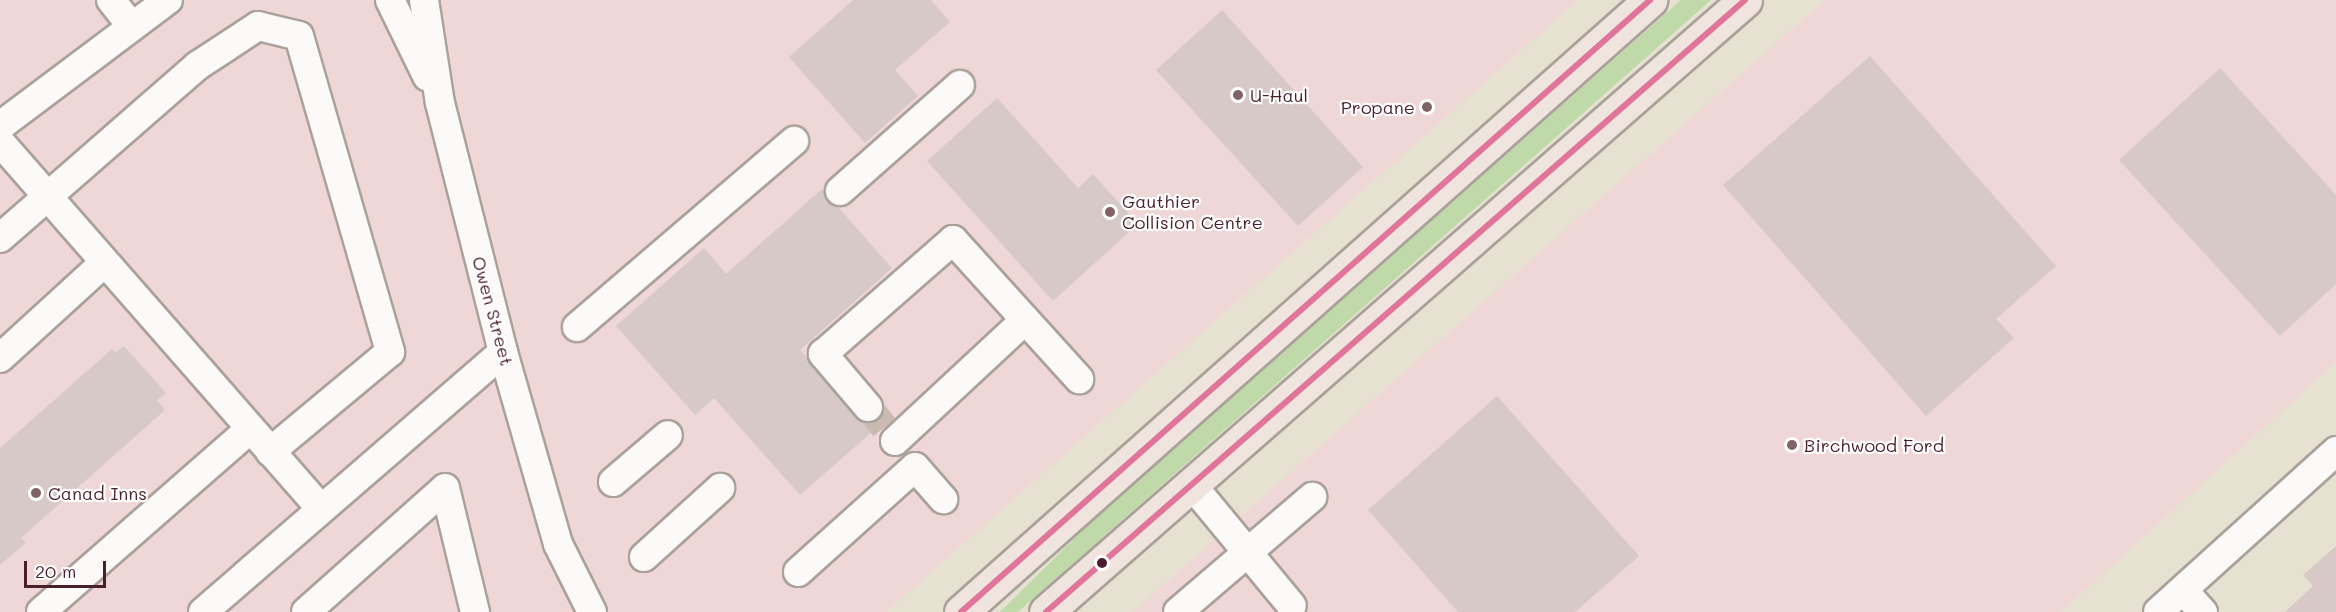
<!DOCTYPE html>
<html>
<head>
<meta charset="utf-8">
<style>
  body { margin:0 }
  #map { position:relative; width:2336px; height:612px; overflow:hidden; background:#e7e1d2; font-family:Mali,sans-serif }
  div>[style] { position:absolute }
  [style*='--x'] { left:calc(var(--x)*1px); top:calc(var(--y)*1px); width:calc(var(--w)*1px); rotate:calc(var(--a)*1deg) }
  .built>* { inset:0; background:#efd7d8 }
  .green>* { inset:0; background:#bfdaa8 }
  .building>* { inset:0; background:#d6c9c8 }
  .minor-tunnel>* { height:28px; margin-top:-14px; transform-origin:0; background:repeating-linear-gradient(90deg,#c8bab1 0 28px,transparent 0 42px) }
  .roads { filter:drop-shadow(2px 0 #aaa29a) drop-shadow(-2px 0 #aaa29a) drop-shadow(0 2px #aaa29a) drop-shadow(0 -2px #aaa29a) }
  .minor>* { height:28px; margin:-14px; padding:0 14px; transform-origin:14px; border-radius:14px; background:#fbfaf8 }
  .major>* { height:33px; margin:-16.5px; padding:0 16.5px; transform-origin:16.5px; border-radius:16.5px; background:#efe5de }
  .bus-1>* { height:6px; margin:-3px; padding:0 3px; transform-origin:3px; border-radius:3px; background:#e1749a }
  .dots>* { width:16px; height:16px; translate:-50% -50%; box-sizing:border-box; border:3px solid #fff; border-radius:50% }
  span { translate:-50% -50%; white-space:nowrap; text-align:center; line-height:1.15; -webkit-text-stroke:4.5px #fff; paint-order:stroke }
  .poi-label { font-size:18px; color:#4a1f2b }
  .left { translate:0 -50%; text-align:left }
  .right { translate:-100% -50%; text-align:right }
  .street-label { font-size:18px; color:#4a1f2b }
  .scale { position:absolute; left:24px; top:561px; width:82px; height:27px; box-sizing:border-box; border:3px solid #4a1f2b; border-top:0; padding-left:8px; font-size:18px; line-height:21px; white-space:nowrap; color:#4a1f2b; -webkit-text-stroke:4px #fff; paint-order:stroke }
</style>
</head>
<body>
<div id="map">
  <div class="built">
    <i style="clip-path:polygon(0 0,1578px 0,886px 612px,0 612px)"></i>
    <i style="clip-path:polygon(1825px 0,2336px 0,2336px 362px,2061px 612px,1133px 612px)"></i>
  </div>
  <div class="green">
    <i style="clip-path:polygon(1681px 0,1711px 0,1018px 612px,1000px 612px,1099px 514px)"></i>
  </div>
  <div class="building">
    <i style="clip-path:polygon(853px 0,931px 0,950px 22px,895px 70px,918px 96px,865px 143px,789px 57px)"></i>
    <i style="clip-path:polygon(1222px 10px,1363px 167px,1298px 226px,1156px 70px)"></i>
    <i style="clip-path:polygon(1870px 56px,2056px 266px,1996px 319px,2014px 338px,1926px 416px,1723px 185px)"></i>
    <i style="clip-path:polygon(2220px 68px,2336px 195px,2336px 284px,2280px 336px,2119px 160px)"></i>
    <i style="clip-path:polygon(997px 98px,1078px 188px,1093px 174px,1138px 224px,1053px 301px,927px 161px)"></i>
    <i style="clip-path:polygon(822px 189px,892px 268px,800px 350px,872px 432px,800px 495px,714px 398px,695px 415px,616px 326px,704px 248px,726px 274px)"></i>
    <i style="clip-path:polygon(124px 346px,166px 393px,157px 400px,165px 410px,21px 538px,26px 543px,0 565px,0 448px,112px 349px,115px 353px)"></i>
    <i style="clip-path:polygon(1497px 396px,1639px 556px,1575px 612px,1458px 612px,1368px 510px)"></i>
    <i style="clip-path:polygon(2336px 546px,2336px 612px,2285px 612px,2313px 586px,2303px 575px)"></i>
  </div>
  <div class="minor-tunnel">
    <i style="--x:868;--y:407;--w:26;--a:51"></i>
  </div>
  <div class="roads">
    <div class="minor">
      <i style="--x:111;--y:0;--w:33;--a:52"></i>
      <i style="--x:390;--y:0;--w:85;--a:64"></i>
      <i style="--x:424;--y:0;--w:104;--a:81.2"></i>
      <i style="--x:440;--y:103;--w:257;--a:75.8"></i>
      <i style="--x:503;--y:352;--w:200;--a:74"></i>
      <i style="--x:558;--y:544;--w:76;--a:63.4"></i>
      <i style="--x:0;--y:126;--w:210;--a:-36.9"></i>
      <i style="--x:0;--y:142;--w:486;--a:48.8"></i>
      <i style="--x:840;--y:191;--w:160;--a:-41.5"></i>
      <i style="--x:0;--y:238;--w:262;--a:-41.1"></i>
      <i style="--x:197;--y:66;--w:73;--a:-33.3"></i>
      <i style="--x:258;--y:26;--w:42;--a:13.7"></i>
      <i style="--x:299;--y:36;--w:329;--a:73.9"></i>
      <i style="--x:390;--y:352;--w:156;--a:140.2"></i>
      <i style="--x:577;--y:327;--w:286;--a:-40.6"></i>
      <i style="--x:0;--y:358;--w:141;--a:-42.4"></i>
      <i style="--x:868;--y:407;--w:70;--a:-130.3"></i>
      <i style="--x:823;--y:354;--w:173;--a:-41.2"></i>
      <i style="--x:953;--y:240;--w:188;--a:47.8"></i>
      <i style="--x:895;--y:441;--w:178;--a:-42.9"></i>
      <i style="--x:613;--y:482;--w:72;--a:-40.5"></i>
      <i style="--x:1191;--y:484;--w:158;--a:50.4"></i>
      <i style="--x:644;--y:557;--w:103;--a:-42.2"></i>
      <i style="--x:798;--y:572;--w:157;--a:-41.9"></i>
      <i style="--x:915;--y:467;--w:43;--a:48.8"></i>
      <i style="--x:2183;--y:590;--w:30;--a:48"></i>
      <i style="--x:41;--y:612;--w:278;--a:-41.2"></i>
      <i style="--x:203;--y:612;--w:397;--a:-40.9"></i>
      <i style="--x:306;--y:612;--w:186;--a:-41.7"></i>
      <i style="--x:445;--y:488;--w:128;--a:76.4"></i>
      <i style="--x:1178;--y:612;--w:177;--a:-40.6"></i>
      <i style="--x:2158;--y:612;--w:240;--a:-42.1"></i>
    </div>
    <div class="major">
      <i style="--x:961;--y:612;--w:922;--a:-41.61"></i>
      <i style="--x:1046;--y:612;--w:929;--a:-41.2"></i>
    </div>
  </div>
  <div class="bus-1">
    <i style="--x:961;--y:612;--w:922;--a:-41.61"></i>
    <i style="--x:1046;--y:612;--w:929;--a:-41.2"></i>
  </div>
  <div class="dots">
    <i style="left:1238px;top:95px;background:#816365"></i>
    <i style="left:1427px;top:107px;background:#816365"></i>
    <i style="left:1110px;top:212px;background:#816365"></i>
    <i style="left:1792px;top:445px;background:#816365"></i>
    <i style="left:36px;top:493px;background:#816365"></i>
    <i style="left:1102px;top:563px;background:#4a1f2b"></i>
  </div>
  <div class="poi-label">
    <span class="left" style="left:1250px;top:95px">U-Haul</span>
    <span class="right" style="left:1415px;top:107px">Propane</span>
    <span class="left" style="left:1122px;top:212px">Gauthier<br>Collision Centre</span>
    <span class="left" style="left:1804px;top:445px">Birchwood Ford</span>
    <span class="left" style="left:48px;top:493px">Canad Inns</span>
  </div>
  <div class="street-label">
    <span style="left:493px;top:311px;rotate:75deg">Owen Street</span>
  </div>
  <div class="scale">20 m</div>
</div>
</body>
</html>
